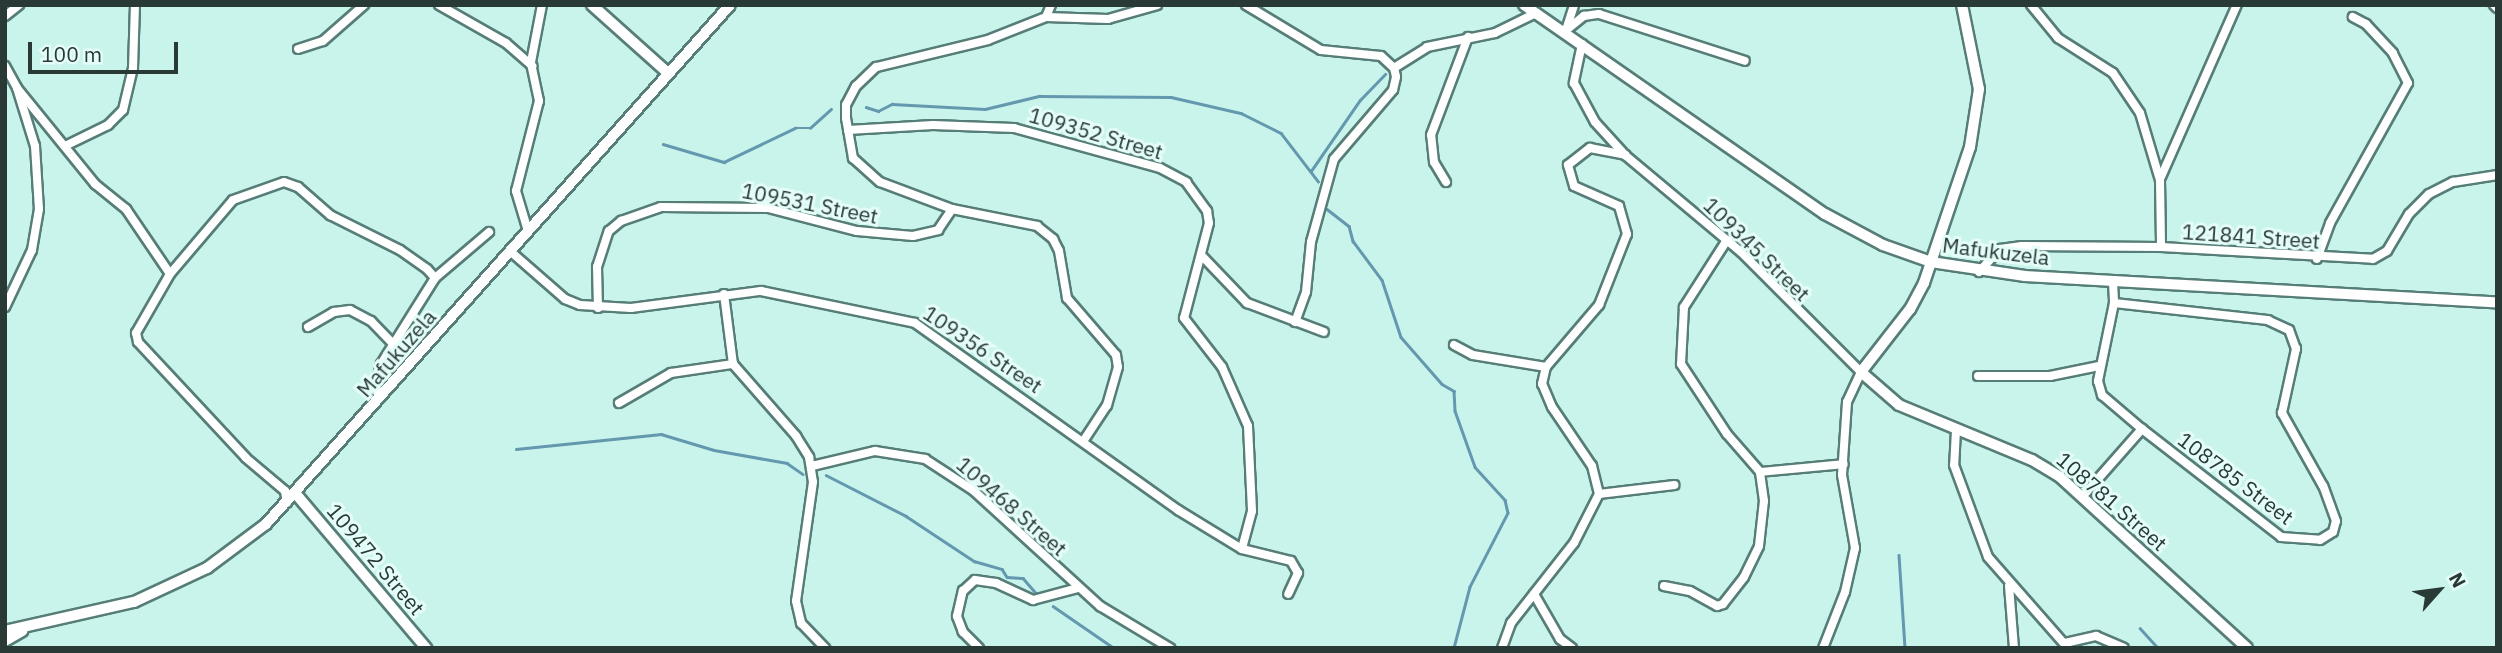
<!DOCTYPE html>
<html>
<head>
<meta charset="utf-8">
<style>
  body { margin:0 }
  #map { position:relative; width:2502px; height:653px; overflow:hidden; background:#c9f4ec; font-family:"IBM Plex Sans",sans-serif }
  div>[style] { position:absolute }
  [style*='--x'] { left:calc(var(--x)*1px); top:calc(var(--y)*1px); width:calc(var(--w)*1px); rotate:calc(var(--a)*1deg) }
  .stream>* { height:2.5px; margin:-1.25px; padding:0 1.25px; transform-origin:1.25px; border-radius:1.25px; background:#6398ae }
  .roads { filter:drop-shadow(2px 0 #567d77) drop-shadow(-2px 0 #567d77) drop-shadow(0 2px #567d77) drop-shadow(0 -2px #567d77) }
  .minor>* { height:8px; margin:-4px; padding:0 4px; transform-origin:4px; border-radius:4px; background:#fff }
  .tertiary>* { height:10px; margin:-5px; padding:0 5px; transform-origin:5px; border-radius:5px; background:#fff }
  .secondary>* { height:10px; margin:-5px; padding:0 5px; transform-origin:5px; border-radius:5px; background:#fff }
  span { translate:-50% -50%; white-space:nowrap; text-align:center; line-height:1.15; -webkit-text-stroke:6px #e4fdf8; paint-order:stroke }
  .street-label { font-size:21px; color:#283936 }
  .frame { position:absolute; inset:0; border:7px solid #283936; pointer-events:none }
  .north { position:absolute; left:2404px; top:555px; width:70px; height:70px; -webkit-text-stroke:5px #e4fdf8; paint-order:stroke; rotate:62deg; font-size:19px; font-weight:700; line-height:28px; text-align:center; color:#283936 }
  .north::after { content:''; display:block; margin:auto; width:24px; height:32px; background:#283936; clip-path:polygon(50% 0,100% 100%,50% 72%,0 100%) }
  .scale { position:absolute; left:28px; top:42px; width:150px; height:32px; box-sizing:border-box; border:4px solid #283936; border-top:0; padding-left:9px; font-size:21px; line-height:24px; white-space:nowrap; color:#283936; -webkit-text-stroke:5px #e4fdf8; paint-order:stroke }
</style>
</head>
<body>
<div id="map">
  <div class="stream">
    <i style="--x:866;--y:107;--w:13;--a:18"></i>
    <i style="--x:878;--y:111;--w:16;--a:-27"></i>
    <i style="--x:892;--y:104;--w:93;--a:3.1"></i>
    <i style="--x:985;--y:109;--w:56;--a:-13.5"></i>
    <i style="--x:1039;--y:96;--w:132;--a:0.4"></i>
    <i style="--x:1171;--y:97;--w:72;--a:12.9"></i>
    <i style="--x:1241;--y:113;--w:45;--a:26.6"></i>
    <i style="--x:1281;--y:133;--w:61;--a:52.4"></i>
    <i style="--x:663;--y:144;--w:64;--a:16.4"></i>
    <i style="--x:724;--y:162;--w:79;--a:-25.6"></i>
    <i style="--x:795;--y:128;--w:15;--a:0"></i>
    <i style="--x:810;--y:128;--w:28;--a:-42"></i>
    <i style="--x:1311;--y:171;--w:86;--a:-55.4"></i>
    <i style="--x:1360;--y:100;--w:36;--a:-46"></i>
    <i style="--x:1327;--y:209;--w:28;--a:38"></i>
    <i style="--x:1349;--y:226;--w:16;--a:75"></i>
    <i style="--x:1353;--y:241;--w:49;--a:53.4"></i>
    <i style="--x:1382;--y:280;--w:60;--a:71.6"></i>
    <i style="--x:1401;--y:337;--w:62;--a:48.9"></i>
    <i style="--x:1442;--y:384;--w:14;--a:30"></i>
    <i style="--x:1454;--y:391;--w:20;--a:87"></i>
    <i style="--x:1455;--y:411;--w:59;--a:70.3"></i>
    <i style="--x:1475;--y:467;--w:45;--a:47.7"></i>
    <i style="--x:1505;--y:500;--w:13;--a:77"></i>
    <i style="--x:1508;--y:513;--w:83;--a:117.2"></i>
    <i style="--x:1470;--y:587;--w:63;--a:104.7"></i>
    <i style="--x:516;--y:449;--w:146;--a:-5.9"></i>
    <i style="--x:661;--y:434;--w:55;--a:16.8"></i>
    <i style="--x:714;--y:450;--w:74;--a:10.1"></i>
    <i style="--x:787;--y:463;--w:19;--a:35"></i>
    <i style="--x:826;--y:475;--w:90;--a:27.1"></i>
    <i style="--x:906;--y:516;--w:82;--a:33.5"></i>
    <i style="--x:974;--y:561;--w:29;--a:16"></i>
    <i style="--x:1002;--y:569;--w:9;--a:58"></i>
    <i style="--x:1007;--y:577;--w:16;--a:4"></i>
    <i style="--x:1023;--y:578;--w:23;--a:49"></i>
    <i style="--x:1899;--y:555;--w:93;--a:86.3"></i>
    <i style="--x:1053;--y:606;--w:74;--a:34.5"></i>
    <i style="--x:2140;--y:628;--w:27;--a:48"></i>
  </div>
  <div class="roads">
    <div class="minor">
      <i style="--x:439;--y:5;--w:77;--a:29.6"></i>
      <i style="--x:506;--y:43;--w:35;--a:41"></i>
      <i style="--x:1051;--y:5;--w:13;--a:113"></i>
      <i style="--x:1046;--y:17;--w:62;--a:158.4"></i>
      <i style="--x:988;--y:40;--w:115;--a:166.4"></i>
      <i style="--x:876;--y:67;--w:28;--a:136"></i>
      <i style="--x:856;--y:86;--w:21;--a:118"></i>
      <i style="--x:846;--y:105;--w:13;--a:90"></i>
      <i style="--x:846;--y:118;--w:41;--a:80.1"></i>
      <i style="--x:853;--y:158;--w:36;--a:42"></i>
      <i style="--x:880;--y:182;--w:77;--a:20.6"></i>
      <i style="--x:952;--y:209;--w:87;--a:11.3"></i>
      <i style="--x:1037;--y:226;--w:21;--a:39"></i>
      <i style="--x:1053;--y:239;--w:13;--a:63"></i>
      <i style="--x:1059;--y:251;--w:48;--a:80.3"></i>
      <i style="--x:1067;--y:298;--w:75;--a:49.3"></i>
      <i style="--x:1116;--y:355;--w:12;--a:81"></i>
      <i style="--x:1118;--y:367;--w:40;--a:106"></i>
      <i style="--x:1107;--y:405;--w:42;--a:123.3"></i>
      <i style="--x:1246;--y:5;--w:87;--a:31"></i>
      <i style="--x:1321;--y:50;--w:60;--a:5.7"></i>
      <i style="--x:1381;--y:56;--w:18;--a:43"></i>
      <i style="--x:1394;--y:68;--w:9;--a:77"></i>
      <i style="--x:1396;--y:77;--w:13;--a:103"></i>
      <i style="--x:1393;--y:90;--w:91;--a:130.5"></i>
      <i style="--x:1334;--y:159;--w:86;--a:105.5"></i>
      <i style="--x:1311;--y:242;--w:50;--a:95.7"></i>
      <i style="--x:1306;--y:292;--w:32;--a:110"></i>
      <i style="--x:2031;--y:5;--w:43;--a:50.7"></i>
      <i style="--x:2058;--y:38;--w:65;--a:32.5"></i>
      <i style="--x:2113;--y:73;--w:48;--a:56"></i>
      <i style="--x:2140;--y:113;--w:70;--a:73.4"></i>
      <i style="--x:2160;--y:180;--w:67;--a:89.1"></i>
      <i style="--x:2494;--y:5;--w:4;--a:45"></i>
      <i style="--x:5;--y:16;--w:18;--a:-38"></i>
      <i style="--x:1046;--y:17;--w:62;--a:1.8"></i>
      <i style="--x:1108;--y:19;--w:51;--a:-15.9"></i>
      <i style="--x:1566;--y:30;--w:26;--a:-72"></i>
      <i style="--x:1564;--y:32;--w:26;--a:-39"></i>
      <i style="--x:1584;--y:16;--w:15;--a:-8"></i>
      <i style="--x:1599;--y:14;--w:153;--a:17.8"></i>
      <i style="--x:1582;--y:44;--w:40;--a:102"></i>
      <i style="--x:1574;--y:83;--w:44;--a:61.7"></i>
      <i style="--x:1595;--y:122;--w:45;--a:47.7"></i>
      <i style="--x:1625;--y:155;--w:151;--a:39.9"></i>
      <i style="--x:1741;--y:252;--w:170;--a:45"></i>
      <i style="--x:1861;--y:372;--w:33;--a:115"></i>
      <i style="--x:1847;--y:402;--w:73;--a:93.9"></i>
      <i style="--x:1842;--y:475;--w:74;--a:79.9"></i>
      <i style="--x:1855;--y:548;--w:45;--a:102.8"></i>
      <i style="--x:1845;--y:592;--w:60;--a:111.4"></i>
      <i style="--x:298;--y:49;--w:26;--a:-18"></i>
      <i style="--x:323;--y:41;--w:55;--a:-41.3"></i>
      <i style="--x:5;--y:66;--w:25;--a:61"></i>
      <i style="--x:17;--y:88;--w:61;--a:72.8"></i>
      <i style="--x:35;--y:146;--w:63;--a:86.4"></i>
      <i style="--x:39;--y:209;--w:42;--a:99.7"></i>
      <i style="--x:32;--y:250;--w:63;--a:115.3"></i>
      <i style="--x:1394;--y:68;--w:39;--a:-32"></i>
      <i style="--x:1427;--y:47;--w:69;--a:-11.6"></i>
      <i style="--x:1495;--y:33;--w:46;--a:-26"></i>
      <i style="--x:17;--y:88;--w:124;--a:50.9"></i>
      <i style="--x:95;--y:184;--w:40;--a:39"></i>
      <i style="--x:126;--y:209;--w:78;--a:55.9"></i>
      <i style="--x:170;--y:274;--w:97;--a:-49.6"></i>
      <i style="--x:233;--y:200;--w:54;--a:-19.4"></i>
      <i style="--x:284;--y:182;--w:15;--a:20"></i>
      <i style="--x:298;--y:187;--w:43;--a:41.2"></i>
      <i style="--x:330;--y:215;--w:78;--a:26.6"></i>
      <i style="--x:400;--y:250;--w:33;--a:35"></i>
      <i style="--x:427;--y:269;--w:12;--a:48"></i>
      <i style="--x:435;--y:278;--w:102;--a:122.1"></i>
      <i style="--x:381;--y:364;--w:22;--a:103"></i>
      <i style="--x:376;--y:385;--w:14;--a:78"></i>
      <i style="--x:848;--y:130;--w:85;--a:-3.4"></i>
      <i style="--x:933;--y:125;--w:81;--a:2.1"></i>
      <i style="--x:1014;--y:128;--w:151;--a:15.3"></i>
      <i style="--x:1160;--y:168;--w:30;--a:28"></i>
      <i style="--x:1186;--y:182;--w:36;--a:54"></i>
      <i style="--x:1207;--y:211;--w:12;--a:81"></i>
      <i style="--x:1209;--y:223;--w:98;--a:104.7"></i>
      <i style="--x:1184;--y:318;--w:62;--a:52.2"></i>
      <i style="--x:1222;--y:367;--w:64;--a:66.2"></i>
      <i style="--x:1248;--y:426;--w:85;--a:87.3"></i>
      <i style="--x:1252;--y:511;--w:39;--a:105"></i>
      <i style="--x:67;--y:145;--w:46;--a:-26"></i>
      <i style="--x:108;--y:125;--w:21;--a:-45"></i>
      <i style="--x:123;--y:110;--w:43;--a:-76.6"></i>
      <i style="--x:133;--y:68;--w:63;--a:-88.2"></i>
      <i style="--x:2161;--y:177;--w:188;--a:-66.2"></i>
      <i style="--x:1446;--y:182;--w:23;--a:-121"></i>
      <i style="--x:1434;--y:162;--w:27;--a:-96"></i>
      <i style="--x:1431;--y:135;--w:105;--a:-69.3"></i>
      <i style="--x:528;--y:231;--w:42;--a:-106.7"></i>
      <i style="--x:516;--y:191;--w:93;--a:-75.7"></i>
      <i style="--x:539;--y:101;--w:40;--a:-102"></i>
      <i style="--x:531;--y:62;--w:58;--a:-79.1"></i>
      <i style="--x:1727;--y:240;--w:80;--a:122.7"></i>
      <i style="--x:1684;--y:307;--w:57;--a:93"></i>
      <i style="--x:1681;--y:364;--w:84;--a:56.7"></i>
      <i style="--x:1727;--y:434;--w:50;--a:49"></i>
      <i style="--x:510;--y:251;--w:73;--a:41.1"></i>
      <i style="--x:565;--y:299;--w:16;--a:22"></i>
      <i style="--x:580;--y:305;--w:51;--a:3.4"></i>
      <i style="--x:631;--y:308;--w:131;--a:-7.5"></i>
      <i style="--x:761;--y:291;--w:157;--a:11.7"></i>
      <i style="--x:915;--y:323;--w:323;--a:35.4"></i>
      <i style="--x:1178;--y:510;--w:75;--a:31.4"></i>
      <i style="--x:1242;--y:549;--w:50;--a:13.8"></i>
      <i style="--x:1291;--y:561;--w:14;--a:60"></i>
      <i style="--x:1298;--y:573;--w:23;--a:115"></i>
      <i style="--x:1203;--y:257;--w:64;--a:46.3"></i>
      <i style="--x:1247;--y:303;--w:82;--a:20.6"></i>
      <i style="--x:2317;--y:259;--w:38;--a:-70"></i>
      <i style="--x:2330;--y:223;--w:160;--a:-60.9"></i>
      <i style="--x:2408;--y:83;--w:34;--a:-117"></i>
      <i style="--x:2393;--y:53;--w:40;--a:-133"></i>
      <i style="--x:2366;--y:24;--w:15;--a:-152"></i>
      <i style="--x:1979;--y:272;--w:31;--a:-48"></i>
      <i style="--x:2000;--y:249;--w:22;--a:-8"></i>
      <i style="--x:2022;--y:246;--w:139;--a:0.4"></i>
      <i style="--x:2161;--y:247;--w:212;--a:3.2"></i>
      <i style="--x:2373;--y:259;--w:16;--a:-30"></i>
      <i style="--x:2387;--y:251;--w:43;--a:-59.3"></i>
      <i style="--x:2409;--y:214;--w:28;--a:-45"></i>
      <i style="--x:2429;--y:194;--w:27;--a:-27"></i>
      <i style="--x:2453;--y:182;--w:45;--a:-9"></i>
      <i style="--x:170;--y:274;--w:68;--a:120"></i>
      <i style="--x:136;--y:333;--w:9;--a:77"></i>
      <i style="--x:138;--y:342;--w:158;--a:47"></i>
      <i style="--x:246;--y:458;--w:51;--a:40.2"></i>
      <i style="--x:285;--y:491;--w:12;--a:81"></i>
      <i style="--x:435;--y:278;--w:71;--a:-40.4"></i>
      <i style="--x:2113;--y:282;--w:21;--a:87"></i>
      <i style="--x:2114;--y:303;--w:80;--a:101.6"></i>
      <i style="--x:2098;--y:381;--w:15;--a:74"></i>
      <i style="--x:2102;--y:395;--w:52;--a:40.4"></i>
      <i style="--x:724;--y:294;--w:71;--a:82.7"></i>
      <i style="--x:733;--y:364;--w:96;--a:48.8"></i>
      <i style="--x:796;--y:436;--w:25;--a:58"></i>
      <i style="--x:809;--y:457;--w:25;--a:81"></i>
      <i style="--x:813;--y:482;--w:120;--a:98.1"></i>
      <i style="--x:796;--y:601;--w:23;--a:77"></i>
      <i style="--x:801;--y:623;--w:35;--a:46"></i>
      <i style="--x:598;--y:308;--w:41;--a:-91.4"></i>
      <i style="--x:597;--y:267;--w:38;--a:-72"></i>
      <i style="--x:609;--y:231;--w:16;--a:-40"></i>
      <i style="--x:621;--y:221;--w:42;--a:-19.3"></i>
      <i style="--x:661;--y:207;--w:107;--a:0.5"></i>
      <i style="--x:768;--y:208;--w:92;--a:14.5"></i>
      <i style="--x:857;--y:231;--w:56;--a:5.1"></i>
      <i style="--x:913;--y:236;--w:26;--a:-13"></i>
      <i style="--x:938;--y:230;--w:25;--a:-56"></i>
      <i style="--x:308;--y:327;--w:30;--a:-30"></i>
      <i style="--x:334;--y:312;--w:16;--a:-7"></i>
      <i style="--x:350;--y:310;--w:24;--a:28"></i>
      <i style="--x:371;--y:321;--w:32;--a:46"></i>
      <i style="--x:1454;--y:345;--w:21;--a:28"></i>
      <i style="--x:1473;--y:355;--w:74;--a:9.3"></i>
      <i style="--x:1978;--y:376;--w:72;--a:0"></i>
      <i style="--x:2050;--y:376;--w:50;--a:-11.5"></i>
      <i style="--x:619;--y:403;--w:60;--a:-30"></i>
      <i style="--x:671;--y:373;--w:63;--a:-8.3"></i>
      <i style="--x:1956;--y:430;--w:35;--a:93"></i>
      <i style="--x:1954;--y:465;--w:98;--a:69.7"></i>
      <i style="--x:1988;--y:557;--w:121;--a:48.7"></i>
      <i style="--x:812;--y:466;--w:65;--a:-13.4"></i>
      <i style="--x:875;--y:451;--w:51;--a:9.1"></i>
      <i style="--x:925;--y:459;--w:59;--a:33.1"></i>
      <i style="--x:974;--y:491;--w:171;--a:42.4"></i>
      <i style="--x:1100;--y:606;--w:82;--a:31"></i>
      <i style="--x:1599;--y:494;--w:76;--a:-6.8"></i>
      <i style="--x:2082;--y:497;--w:91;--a:-48.6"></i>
      <i style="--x:2142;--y:429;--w:176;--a:37.8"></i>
      <i style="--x:2281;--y:537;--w:39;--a:4"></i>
      <i style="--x:2320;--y:540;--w:15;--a:-32"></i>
      <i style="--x:2333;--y:532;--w:11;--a:-75"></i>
      <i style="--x:2336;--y:521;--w:37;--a:-110"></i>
      <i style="--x:2323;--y:486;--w:84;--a:-119.3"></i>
      <i style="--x:2282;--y:413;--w:66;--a:-77.7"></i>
      <i style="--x:2296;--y:349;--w:20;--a:-110"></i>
      <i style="--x:2289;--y:330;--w:23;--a:-155"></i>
      <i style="--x:2268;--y:320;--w:155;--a:-173.7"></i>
      <i style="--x:1664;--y:586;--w:26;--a:11"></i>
      <i style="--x:1690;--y:591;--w:31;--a:29"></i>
      <i style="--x:1717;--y:606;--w:6;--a:-18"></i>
      <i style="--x:1723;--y:604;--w:34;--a:-52"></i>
      <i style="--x:1744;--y:577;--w:34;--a:-64"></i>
      <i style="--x:1759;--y:546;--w:45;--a:-83.7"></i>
      <i style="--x:1764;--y:501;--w:29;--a:-98"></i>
      <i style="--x:1760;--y:472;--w:84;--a:-5.4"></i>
      <i style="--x:2009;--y:586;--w:62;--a:85.4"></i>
      <i style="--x:1534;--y:594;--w:52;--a:60"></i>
      <i style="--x:1560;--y:639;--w:15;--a:37"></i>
      <i style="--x:2065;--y:643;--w:32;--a:-13"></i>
      <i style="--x:2096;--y:636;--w:30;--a:23"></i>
      <i style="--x:979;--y:648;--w:23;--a:-135"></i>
      <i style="--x:963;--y:632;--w:17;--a:-111"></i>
      <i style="--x:957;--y:616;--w:26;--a:-77"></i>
      <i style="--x:963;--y:591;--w:16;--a:-43"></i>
      <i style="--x:975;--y:580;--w:21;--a:8"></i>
      <i style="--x:996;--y:583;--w:41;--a:24.7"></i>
      <i style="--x:1033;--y:600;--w:47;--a:-14.9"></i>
      <i style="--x:1502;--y:648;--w:27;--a:-70"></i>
      <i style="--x:1511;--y:623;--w:102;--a:-51.8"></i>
      <i style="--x:1574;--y:543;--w:55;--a:-63"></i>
      <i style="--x:1599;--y:494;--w:29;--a:-104"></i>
      <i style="--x:1592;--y:466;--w:71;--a:-124.1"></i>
      <i style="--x:1552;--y:407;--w:25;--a:-113"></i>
      <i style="--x:1542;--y:384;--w:17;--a:-77"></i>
      <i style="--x:1546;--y:367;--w:82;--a:-49.5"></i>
      <i style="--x:1599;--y:305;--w:76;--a:-68.5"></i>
      <i style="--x:1627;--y:234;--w:29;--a:-106"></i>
      <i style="--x:1619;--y:206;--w:49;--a:-156"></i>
      <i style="--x:1574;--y:186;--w:22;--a:-106"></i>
      <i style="--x:1568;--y:165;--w:28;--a:-38"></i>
      <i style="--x:1590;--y:148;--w:36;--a:11"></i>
    </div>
    <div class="tertiary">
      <i style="--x:1962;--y:5;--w:86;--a:78.6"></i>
      <i style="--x:1979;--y:89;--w:59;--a:98.8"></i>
      <i style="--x:1970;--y:147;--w:144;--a:108.7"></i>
      <i style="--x:1924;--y:283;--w:30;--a:118"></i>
      <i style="--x:1910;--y:309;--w:80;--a:127.9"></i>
      <i style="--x:1861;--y:372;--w:50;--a:41"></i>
      <i style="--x:1899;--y:405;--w:144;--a:22.5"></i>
      <i style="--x:2032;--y:460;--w:33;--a:31"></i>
      <i style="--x:2060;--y:477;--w:253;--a:42.4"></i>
      <i style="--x:296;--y:494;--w:202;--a:49.8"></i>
    </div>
    <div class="secondary">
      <i style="--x:592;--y:5;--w:101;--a:41.8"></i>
      <i style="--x:1524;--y:5;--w:366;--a:34.8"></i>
      <i style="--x:1825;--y:214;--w:66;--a:28.1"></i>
      <i style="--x:1883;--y:245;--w:51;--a:19.5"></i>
      <i style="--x:1931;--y:262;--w:95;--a:8.5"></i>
      <i style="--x:2025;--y:276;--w:473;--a:3.2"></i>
      <i style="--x:5;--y:631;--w:132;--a:-12.7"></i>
      <i style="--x:134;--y:602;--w:81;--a:-25"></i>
      <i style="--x:207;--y:568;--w:74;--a:-36.7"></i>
      <i style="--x:266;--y:524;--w:696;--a:-48.2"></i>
      <i style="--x:5;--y:641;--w:20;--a:-30"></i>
    </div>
  </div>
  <div class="street-label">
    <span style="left:1096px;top:133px;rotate:16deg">109352 Street</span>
    <span style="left:810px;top:203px;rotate:11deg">109531 Street</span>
    <span style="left:2251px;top:236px;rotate:4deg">121841 Street</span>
    <span style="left:1757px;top:249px;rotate:44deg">109345 Street</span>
    <span style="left:1996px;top:251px;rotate:7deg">Mafukuzela</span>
    <span style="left:983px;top:349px;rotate:34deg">109356 Street</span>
    <span style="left:396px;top:353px;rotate:-49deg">Mafukuzela</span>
    <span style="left:2236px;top:478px;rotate:37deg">108785 Street</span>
    <span style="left:2112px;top:501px;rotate:41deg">108781 Street</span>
    <span style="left:1012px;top:506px;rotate:41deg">109468 Street</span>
    <span style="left:376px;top:559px;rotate:50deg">109472 Street</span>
  </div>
  <div class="frame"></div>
  <div class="north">N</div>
  <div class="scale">100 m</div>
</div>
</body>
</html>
